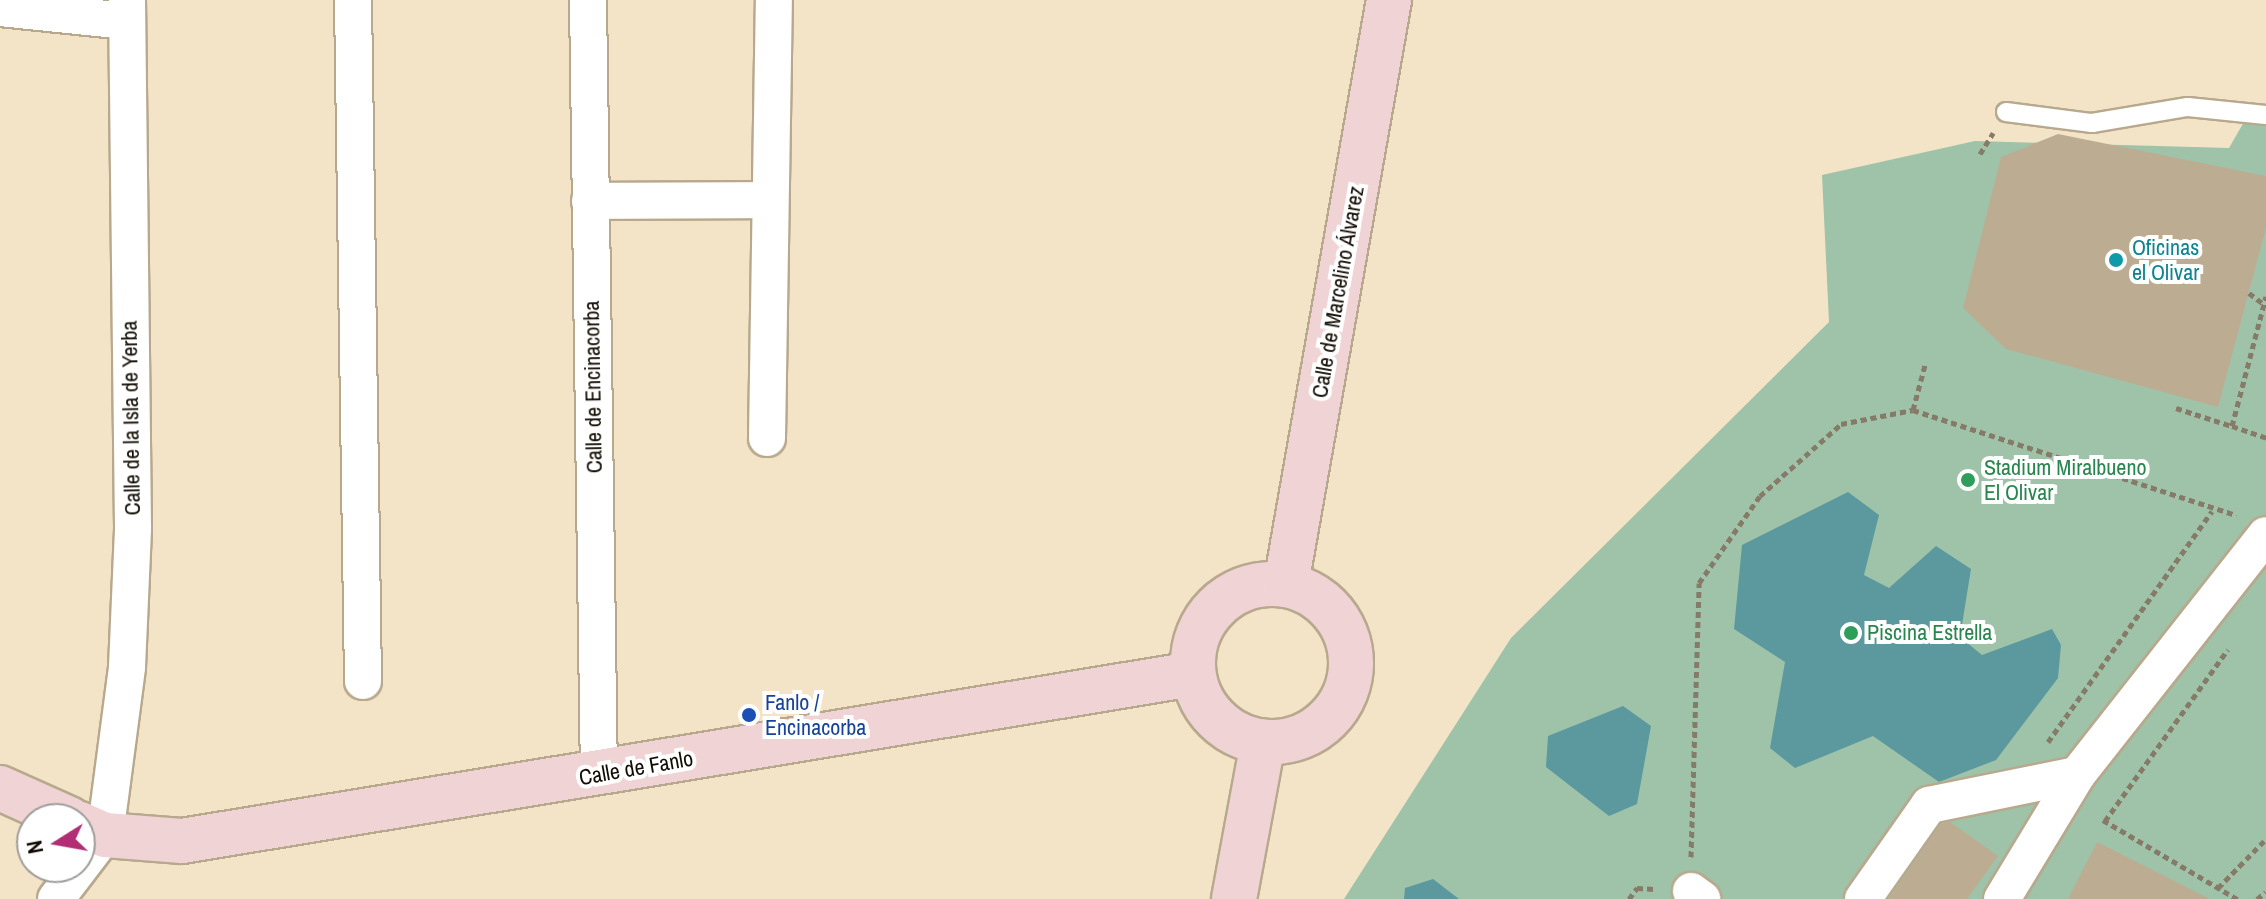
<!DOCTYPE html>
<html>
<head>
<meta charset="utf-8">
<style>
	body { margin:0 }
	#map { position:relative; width:2266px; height:899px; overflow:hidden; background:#f4e4c7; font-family:"Archivo Narrow",sans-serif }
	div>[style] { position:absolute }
	.green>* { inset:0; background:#9ec3a9 }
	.water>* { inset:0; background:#5c999e }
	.building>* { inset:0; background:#bcad92 }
	.path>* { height:5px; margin-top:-2.5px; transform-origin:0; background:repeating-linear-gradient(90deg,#867b68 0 6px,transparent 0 10px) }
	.roads { filter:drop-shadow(2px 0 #b8a98e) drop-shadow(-2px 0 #b8a98e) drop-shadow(0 2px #b8a98e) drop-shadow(0 -2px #b8a98e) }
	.lane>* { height:18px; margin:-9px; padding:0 9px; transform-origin:9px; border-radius:9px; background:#fff }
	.street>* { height:36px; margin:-18px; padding:0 18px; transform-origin:18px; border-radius:18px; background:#fff }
	.secondary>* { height:44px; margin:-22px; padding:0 22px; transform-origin:22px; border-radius:22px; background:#f0d4d5 }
	.secondary>.ring { margin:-22px; padding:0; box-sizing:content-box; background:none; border:44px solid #f0d4d5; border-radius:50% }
	.dots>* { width:22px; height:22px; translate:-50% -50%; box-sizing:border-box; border:4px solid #fff; border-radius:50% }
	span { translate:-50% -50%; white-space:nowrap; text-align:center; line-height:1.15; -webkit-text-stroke:8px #fff; paint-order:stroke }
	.culture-label { font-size:22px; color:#0d838f }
	.left { translate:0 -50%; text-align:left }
	.street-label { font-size:22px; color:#120d04 }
	.leisure-label { font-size:22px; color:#27864d }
	.transit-label { font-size:22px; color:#164399 }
	.north { position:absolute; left:16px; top:803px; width:80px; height:80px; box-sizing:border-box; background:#fff; border:2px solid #a09e9b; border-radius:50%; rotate:259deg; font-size:22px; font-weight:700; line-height:32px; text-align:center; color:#120d04 }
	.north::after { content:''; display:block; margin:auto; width:28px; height:36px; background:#b12d74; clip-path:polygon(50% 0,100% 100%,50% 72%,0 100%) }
</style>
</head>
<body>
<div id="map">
	<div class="green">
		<i style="clip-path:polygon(2252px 108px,2266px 110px,2266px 899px,1344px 899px,1511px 638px,1829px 322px,1822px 175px,1975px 141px,2229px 148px)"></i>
	</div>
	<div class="water">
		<i style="clip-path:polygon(1848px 492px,1879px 515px,1864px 575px,1889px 588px,1936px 546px,1971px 569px,1960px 637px,1982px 655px,2052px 629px,2061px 645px,2058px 678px,1996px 760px,1939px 782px,1873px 736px,1795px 768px,1770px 748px,1785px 662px,1734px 629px,1742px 545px)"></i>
		<i style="clip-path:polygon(1623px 706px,1651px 726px,1637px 804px,1609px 816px,1546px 767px,1548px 736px)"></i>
		<i style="clip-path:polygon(1433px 879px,1459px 899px,1404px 899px,1405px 888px)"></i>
	</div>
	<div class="building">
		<i style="clip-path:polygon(2058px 134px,2266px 176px,2266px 228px,2218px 407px,2006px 349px,1963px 308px,2001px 157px)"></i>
		<i style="clip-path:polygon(1950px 822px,1998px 856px,1967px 899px,1889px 899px,1941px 824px)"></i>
		<i style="clip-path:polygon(2097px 842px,2210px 899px,2068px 899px)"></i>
	</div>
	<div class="path">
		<i style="left:1980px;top:154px;width:25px;rotate:-58deg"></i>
		<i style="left:2249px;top:293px;width:20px;rotate:37deg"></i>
		<i style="left:2176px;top:408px;width:59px;rotate:17.8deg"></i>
		<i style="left:2232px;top:426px;width:134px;rotate:-75.3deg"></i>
		<i style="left:1913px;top:410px;width:47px;rotate:-75.1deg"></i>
		<i style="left:2232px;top:426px;width:36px;rotate:19deg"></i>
		<i style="left:2048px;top:742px;width:283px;rotate:-54.6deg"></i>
		<i style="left:2103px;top:820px;width:156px;rotate:30.5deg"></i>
		<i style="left:2105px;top:821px;width:211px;rotate:-54.4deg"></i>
		<i style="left:1691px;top:857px;width:274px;rotate:-88.3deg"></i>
		<i style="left:1699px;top:583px;width:106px;rotate:-55deg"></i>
		<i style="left:1760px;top:496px;width:108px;rotate:-41.6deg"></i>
		<i style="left:1841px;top:424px;width:73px;rotate:-11deg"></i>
		<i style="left:1913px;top:410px;width:340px;rotate:18deg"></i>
		<i style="left:2218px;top:888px;width:69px;rotate:-45.6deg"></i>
		<i style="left:1629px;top:899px;width:14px;rotate:-54deg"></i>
		<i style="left:1637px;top:888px;width:18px;rotate:3deg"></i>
		<i style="left:2257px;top:899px;width:11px;rotate:-38deg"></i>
	</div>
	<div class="roads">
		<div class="lane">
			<i style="left:2006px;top:112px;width:87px;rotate:7.3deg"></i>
			<i style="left:2092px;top:123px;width:97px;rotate:-9.5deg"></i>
			<i style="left:2188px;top:107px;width:78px;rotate:5.9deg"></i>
		</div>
		<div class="street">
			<i style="left:353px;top:0;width:681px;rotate:89.16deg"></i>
			<i style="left:588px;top:0;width:775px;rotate:89.19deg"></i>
			<i style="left:0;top:8px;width:127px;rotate:5.9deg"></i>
			<i style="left:590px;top:201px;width:180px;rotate:-0.3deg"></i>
			<i style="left:767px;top:438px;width:438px;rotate:-89.1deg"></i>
			<i style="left:1691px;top:891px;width:14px;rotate:36deg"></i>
			<i style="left:56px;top:899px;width:81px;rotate:-52.6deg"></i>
			<i style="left:105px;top:835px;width:169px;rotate:-82.5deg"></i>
			<i style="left:127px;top:667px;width:139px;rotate:-87.5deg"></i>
			<i style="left:133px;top:528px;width:528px;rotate:-90.65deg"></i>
			<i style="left:1863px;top:899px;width:115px;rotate:-54.9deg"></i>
			<i style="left:1929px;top:805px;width:151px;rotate:-11.5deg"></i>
			<i style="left:2002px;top:899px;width:145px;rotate:-58.8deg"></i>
			<i style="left:2077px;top:775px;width:305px;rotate:-51.8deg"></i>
		</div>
		<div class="secondary">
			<i class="ring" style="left:1193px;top:584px;width:114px;height:114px"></i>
			<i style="left:1286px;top:584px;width:593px;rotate:-80deg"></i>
			<i style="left:0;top:788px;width:76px;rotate:24.2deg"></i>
			<i style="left:80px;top:824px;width:27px;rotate:24deg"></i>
			<i style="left:105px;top:835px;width:77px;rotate:4.5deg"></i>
			<i style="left:182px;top:841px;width:1025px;rotate:-9.38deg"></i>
			<i style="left:1234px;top:899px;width:160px;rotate:-79.5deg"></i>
		</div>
	</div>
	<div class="dots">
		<i style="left:2116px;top:260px;background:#0f9aa8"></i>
		<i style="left:1968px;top:480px;background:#2e9e5b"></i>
		<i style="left:1851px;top:633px;background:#2e9e5b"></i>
		<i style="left:749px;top:715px;background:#1a4fb4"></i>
	</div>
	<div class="culture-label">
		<span class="left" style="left:2132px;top:260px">Oficinas<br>el Olivar</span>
	</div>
	<div class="street-label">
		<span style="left:1338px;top:292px;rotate:-80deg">Calle de Marcelino Álvarez</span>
		<span style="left:593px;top:387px;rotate:-91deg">Calle de Encinacorba</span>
		<span style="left:131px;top:418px;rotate:-91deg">Calle de la Isla de Yerba</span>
		<span style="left:636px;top:768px;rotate:-10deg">Calle de Fanlo</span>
	</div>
	<div class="leisure-label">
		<span class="left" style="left:1984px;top:480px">Stadium Miralbueno<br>El Olivar</span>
		<span class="left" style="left:1867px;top:633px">Piscina Estrella</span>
	</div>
	<div class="transit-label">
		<span class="left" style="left:765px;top:715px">Fanlo /<br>Encinacorba</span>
	</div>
	<div class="north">N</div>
</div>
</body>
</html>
